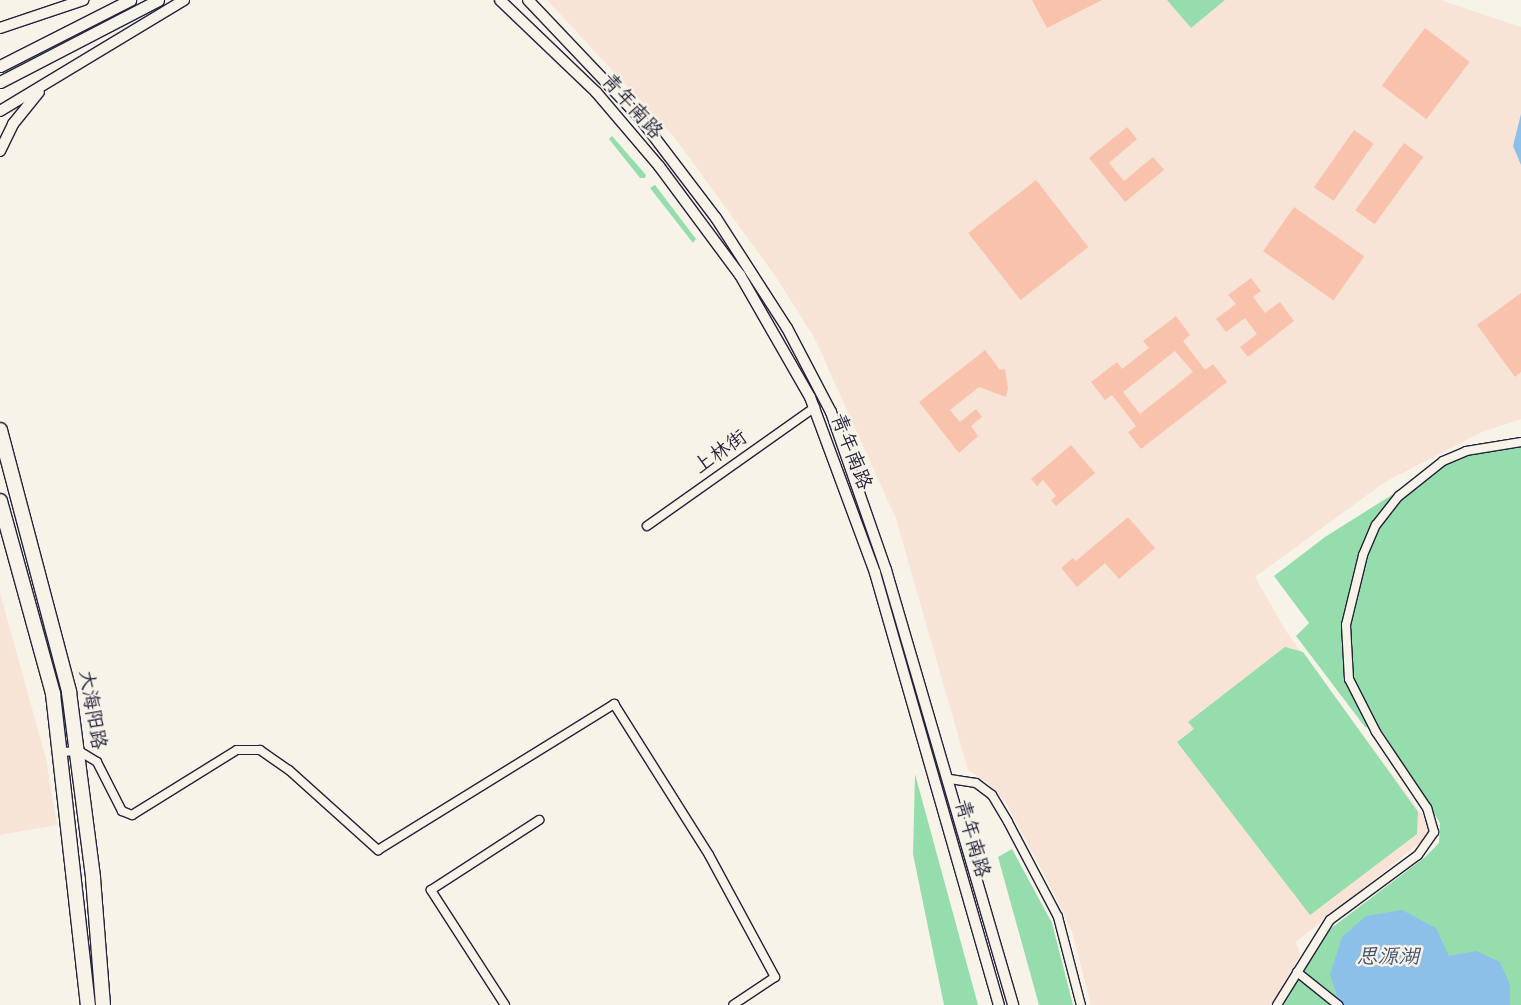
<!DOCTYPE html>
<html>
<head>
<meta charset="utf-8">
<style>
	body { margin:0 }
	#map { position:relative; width:1521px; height:1005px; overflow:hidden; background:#f7f3e8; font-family:"Indie Flower","LXGW WenKai TC",sans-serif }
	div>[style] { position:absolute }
	.built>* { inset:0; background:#f8e4d6 }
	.green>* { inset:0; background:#95ddac }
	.water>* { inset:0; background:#8dc0e9 }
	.building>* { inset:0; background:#f9c2ad; transform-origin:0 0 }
	.roads { filter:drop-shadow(1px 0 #22223b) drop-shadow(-1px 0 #22223b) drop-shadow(0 1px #22223b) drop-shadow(0 -1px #22223b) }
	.street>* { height:8px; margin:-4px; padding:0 4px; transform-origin:4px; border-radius:4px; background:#f7f3e8 }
	.secondary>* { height:10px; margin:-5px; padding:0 5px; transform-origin:5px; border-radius:5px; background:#f7f3e8 }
	.primary>* { height:11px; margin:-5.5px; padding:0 5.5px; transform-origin:5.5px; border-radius:5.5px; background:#f7f3e8 }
	.highway>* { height:14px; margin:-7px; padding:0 7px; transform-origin:7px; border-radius:7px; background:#f7f3e8 }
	span { translate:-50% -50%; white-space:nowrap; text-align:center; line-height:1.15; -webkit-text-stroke:5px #f7f3e8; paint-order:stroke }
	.street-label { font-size:20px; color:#22223b }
	.water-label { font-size:21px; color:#42516f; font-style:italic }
</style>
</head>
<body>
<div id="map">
	<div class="built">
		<i style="clip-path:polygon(547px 0,1441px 0,1521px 27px,1521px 419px,1482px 432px,1385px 482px,1255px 577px,1288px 634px,1429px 824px,1427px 837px,1296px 942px,1300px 955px,1272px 1005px,1091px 1005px,1072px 932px,1055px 895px,1006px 803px,988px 783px,968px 770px,896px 519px,815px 339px,776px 277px,675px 138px)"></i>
		<i style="clip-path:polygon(0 593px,46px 759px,57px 825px,0 835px)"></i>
	</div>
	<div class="green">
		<i style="clip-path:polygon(1167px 0,1225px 0,1191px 28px)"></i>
		<i style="clip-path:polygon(612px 136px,646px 175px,645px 178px,640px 178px,609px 139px)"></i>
		<i style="clip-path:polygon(655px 185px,696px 239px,693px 243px,650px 188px)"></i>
		<i style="clip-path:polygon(1521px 446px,1521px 1005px,1283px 1005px,1330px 929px,1424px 858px,1439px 843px,1440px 823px,1382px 731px,1365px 727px,1296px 636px,1309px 623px,1274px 576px,1325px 537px,1449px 459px)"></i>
		<i style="clip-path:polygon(1285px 647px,1303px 652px,1418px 812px,1417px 834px,1310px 915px,1177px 742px,1194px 729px,1188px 722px)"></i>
		<i style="clip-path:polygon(915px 774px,978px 1005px,944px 1005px,913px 854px)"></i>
		<i style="clip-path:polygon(1012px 849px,1052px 923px,1073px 1005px,1039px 1005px,998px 857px)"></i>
	</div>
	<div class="water">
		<i style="clip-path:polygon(1521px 114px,1521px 165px,1513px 146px)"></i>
		<i style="clip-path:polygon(1402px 910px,1436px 928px,1449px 956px,1476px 951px,1500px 962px,1510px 985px,1510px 1005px,1340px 1005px,1330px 975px,1342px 937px,1366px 916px)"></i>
	</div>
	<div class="building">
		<i style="clip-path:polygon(1032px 0,1102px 0,1047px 28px)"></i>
		<i style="left:1425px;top:28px;width:56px;height:72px;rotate:37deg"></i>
		<i style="clip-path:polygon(1127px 127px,1137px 139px,1109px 163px,1124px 181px,1153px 157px,1164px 170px,1125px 202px,1089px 158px)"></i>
		<i style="left:1354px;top:130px;width:24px;height:70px;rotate:35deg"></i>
		<i style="left:1404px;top:143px;width:24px;height:83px;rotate:36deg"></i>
		<i style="left:1036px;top:180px;width:85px;height:86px;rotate:52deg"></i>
		<i style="left:1294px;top:207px;width:86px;height:54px;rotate:35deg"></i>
		<i style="clip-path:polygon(1251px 278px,1261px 291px,1253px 297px,1265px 313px,1280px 302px,1294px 321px,1248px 357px,1240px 347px,1257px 334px,1245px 318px,1226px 332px,1216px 319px,1236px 304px,1228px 295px)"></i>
		<i style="clip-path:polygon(1521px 293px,1521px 372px,1515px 377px,1477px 325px)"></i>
		<i style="clip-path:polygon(evenodd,1176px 316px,1190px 335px,1183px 341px,1205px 370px,1213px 364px,1227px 382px,1141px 449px,1128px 432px,1136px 426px,1112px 395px,1105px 400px,1091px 382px,1117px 362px,1122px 369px,1149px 348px,1143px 341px,1176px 316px,1175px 351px,1193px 372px,1140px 414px,1123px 392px,1175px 351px)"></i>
		<i style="clip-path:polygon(985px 350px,1000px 370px,1005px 369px,1008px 388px,1006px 397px,979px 387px,950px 410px,960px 422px,976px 409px,982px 417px,971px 426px,978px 436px,959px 453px,919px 402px)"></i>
		<i style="clip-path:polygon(1071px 445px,1095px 473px,1056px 506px,1051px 500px,1056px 496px,1043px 480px,1037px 486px,1031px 479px)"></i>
		<i style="clip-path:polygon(1128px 517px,1155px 548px,1119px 579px,1105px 563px,1077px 587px,1061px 568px,1073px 558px,1076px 561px)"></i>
	</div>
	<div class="roads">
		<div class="street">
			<i style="left:647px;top:526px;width:206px;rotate:-35.3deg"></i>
			<i style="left:63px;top:752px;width:16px;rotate:-4deg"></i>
			<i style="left:79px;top:751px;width:21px;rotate:31deg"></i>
			<i style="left:97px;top:762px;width:55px;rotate:63deg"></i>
			<i style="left:122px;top:811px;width:11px;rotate:22deg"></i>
			<i style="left:132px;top:815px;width:123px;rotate:-31.8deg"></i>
			<i style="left:237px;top:750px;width:23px"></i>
			<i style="left:260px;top:750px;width:35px;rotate:35deg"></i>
			<i style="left:289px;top:770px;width:120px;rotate:42deg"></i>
			<i style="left:378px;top:850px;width:278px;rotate:-31.7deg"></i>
			<i style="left:614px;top:704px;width:178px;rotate:57.8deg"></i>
			<i style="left:709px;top:855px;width:139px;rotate:61.6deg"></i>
			<i style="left:775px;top:977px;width:50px;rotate:146.3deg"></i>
			<i style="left:950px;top:779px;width:26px;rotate:9deg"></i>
			<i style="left:976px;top:783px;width:20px;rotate:37deg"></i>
			<i style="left:992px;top:795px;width:31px;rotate:59deg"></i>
			<i style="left:1008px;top:822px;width:107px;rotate:62.2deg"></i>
			<i style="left:1058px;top:917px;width:91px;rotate:75.4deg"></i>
			<i style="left:1297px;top:972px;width:53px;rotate:38.8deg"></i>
			<i style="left:505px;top:1005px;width:137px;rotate:-122.8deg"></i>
			<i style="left:431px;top:890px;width:129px;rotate:-32.9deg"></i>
			<i style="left:1277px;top:1005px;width:100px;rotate:-58.1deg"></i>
			<i style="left:1330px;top:920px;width:109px;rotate:-36.5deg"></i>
			<i style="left:1418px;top:855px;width:28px;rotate:-55deg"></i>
			<i style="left:1434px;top:832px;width:25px;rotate:-106deg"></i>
			<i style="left:1427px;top:808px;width:92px;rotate:-123.9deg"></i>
			<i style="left:1376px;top:732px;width:59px;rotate:-117deg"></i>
			<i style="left:1349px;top:679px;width:54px;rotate:-93.2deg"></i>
			<i style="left:1346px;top:625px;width:72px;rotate:-76.3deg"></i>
			<i style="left:1363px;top:555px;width:33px;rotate:-67deg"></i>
			<i style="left:1376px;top:525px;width:37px;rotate:-52deg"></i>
			<i style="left:1399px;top:496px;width:56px;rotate:-38.5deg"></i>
			<i style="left:1443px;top:461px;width:25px;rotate:-23deg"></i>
			<i style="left:1466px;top:451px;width:56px;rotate:-9.3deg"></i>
		</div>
		<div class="secondary">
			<i style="left:500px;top:0;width:133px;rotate:43.8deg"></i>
			<i style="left:596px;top:92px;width:97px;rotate:49.6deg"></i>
			<i style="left:659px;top:166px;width:136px;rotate:53.4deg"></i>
			<i style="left:740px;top:275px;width:141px;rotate:60.2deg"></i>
			<i style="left:810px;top:397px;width:188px;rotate:69.7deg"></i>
			<i style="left:875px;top:573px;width:449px;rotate:74deg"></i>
			<i style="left:528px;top:0;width:161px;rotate:46.5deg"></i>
			<i style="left:639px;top:117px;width:127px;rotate:52.7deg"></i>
			<i style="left:716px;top:218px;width:131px;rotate:57.2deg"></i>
			<i style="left:787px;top:328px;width:95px;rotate:62.4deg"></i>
			<i style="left:831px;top:412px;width:167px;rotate:70.8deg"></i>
			<i style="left:886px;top:570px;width:453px;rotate:73.7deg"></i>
			<i style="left:0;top:28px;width:88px;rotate:-18.6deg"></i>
			<i style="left:0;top:111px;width:215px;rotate:-31.1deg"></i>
			<i style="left:0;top:151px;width:30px;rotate:-64deg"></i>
			<i style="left:13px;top:124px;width:41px;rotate:-50.9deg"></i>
		</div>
		<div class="primary">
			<i style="left:0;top:66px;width:146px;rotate:-26.9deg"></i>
			<i style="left:0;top:82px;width:178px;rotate:-27.4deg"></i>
		</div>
		<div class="highway">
			<i style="left:0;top:430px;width:271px;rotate:75.2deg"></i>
			<i style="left:69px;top:692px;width:188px;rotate:82.6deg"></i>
			<i style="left:93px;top:878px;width:127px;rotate:85.5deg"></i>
			<i style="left:0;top:501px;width:200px;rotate:74.6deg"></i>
			<i style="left:53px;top:694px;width:313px;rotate:83.6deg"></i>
		</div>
	</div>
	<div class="street-label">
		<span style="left:631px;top:107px;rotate:48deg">青年南路</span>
		<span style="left:850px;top:452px;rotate:69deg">青年南路</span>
		<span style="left:721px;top:453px;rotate:-35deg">上林街</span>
		<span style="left:91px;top:710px;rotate:80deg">大海阳路</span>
		<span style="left:971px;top:839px;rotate:74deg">青年南路</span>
	</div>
	<div class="water-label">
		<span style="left:1388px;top:958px">思源湖</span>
	</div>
</div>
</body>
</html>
